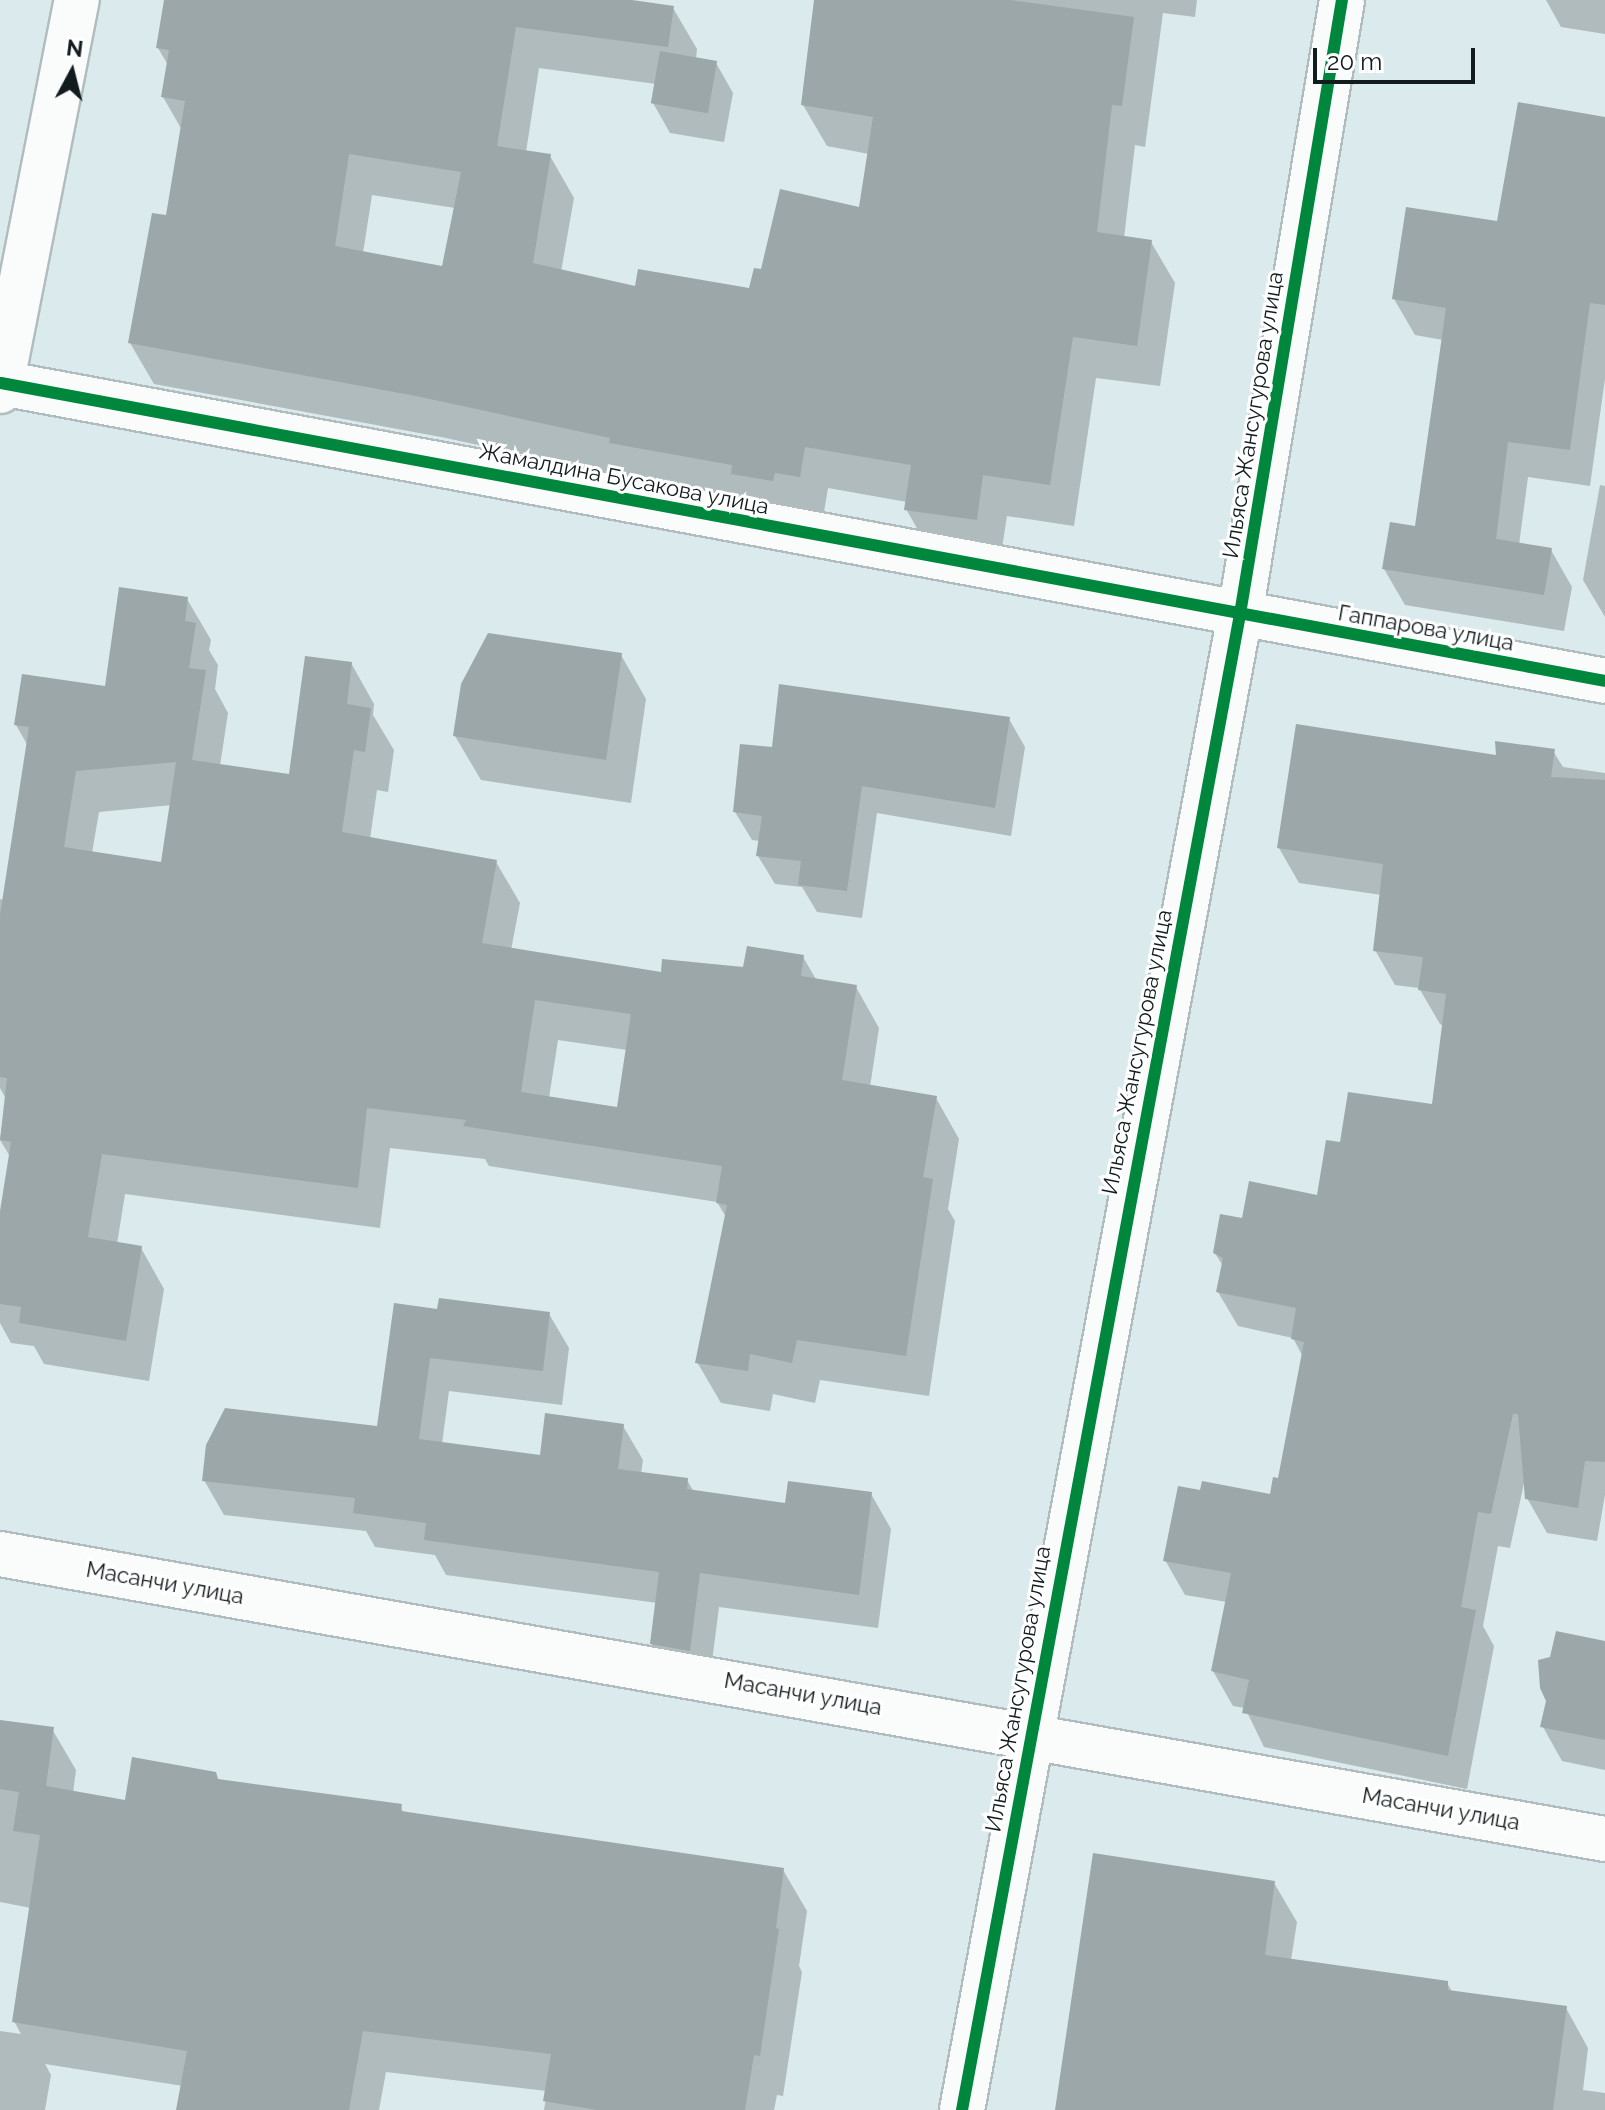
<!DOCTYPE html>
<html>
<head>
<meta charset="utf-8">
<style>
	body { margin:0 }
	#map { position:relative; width:1605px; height:2110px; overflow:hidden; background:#dbeaed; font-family:Raleway,sans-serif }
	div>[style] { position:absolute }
	.shadow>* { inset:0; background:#0003 }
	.building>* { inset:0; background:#9ba7a9; transform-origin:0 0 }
	.roads { filter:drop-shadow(2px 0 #b0bcbe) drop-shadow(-2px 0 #b0bcbe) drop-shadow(0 2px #b0bcbe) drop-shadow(0 -2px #b0bcbe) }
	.minor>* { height:44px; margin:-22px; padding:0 22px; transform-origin:22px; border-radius:22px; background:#fafcfc }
	.cycleway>* { height:12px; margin:-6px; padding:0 6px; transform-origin:6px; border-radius:6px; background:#00873e }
	span { translate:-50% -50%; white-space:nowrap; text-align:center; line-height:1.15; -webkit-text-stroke:6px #fff; paint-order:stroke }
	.street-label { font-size:22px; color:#121c1e }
	.north { position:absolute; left:32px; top:32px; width:80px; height:80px; -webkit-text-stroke:6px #fff; paint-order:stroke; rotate:7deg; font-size:22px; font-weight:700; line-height:32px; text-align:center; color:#121c1e }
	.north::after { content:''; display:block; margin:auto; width:28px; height:36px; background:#121c1e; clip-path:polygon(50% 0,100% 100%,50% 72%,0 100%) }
	.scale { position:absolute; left:1313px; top:48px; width:162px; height:36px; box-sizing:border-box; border:4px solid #121c1e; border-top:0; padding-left:10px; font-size:24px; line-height:28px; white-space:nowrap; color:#121c1e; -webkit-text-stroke:6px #fff; paint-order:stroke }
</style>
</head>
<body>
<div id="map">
	<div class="shadow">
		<i style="clip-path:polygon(evenodd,166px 0,617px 0,673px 8px,697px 49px,696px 59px,716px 63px,733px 93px,724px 142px,670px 133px,653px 103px,656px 84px,539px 68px,526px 152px,550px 156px,574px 198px,561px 272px,637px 288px,751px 290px,763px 272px,861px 210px,869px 154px,827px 146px,803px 105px,845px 0,1197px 0,1195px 17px,1163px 13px,1145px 147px,1135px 145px,1124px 238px,1151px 242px,1175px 283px,1160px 386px,1096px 378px,1074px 526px,1007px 516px,1000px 561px,930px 551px,906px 509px,907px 502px,828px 488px,823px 518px,441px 437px,154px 384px,130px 343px,168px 218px,182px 130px,163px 97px,168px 65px,158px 48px,166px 0,372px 195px,455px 208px,443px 268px,363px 253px,372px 195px)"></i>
		<i style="clip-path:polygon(1546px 0,1605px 0,1605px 34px,1561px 27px)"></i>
		<i style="clip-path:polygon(1605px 119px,1605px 379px,1590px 486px,1528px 477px,1519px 545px,1551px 550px,1572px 587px,1564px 631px,1405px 605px,1384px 569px,1417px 529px,1443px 340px,1415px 335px,1394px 299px,1499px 223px)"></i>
		<i style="clip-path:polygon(1600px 485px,1605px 486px,1605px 617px,1583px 580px)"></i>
		<i style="clip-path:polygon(evenodd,187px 599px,211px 640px,209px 650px,218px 665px,215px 689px,228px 713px,220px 766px,291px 776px,351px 663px,374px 704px,373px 715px,394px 750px,388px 792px,377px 790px,370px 839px,496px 862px,520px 903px,511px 950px,662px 974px,745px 970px,803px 957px,817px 981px,856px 987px,879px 1028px,870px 1087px,936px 1098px,959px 1139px,948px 1209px,955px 1221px,929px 1396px,820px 1380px,815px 1403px,773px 1394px,770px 1411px,721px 1403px,697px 1362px,726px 1217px,717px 1202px,489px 1166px,485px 1159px,390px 1148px,380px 1228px,125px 1194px,117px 1244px,141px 1248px,164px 1289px,149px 1381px,44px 1364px,34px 1346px,11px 1343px,0 1323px,0 1224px,11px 1158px,0 1140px,6px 1099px,0 1088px,0 899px,4px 900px,28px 746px,16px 725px,107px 688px,187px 599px,172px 805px,163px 864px,92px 853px,99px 812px,172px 805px,187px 599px,558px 1040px,627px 1050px,619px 1109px,549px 1098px,558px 1040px)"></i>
		<i style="clip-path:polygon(621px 655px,646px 699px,631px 803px,481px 780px,455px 736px)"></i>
		<i style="clip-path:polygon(1009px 719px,1025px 747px,1011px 836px,877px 813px,862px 918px,817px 912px,802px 887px,775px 884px,758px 856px,760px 841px,752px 840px,735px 812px,773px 750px)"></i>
		<i style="clip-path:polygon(1553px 751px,1563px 767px,1605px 773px,1605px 1110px,1440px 1024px,1419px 988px,1395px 985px,1375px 950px,1382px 895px,1299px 883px,1279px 848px,1498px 758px)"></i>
		<i style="clip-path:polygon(1605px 1146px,1605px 1495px,1597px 1541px,1547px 1533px,1527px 1498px,1524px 1483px,1510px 1548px,1498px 1546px,1483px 1626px,1494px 1646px,1467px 1789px,1264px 1747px,1245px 1708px,1233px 1706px,1213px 1671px,1227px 1602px,1185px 1595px,1165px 1560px,1271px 1496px,1279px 1481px,1303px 1357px,1293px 1338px,1238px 1326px,1218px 1292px,1223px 1266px,1215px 1253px,1244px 1221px,1319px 1197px)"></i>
		<i style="clip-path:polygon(439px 1311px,549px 1314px,569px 1348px,562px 1405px,449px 1391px,442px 1444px,542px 1457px,623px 1426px,643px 1460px,641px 1474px,687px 1480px,694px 1492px,786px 1505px,871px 1494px,891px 1529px,878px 1628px,719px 1607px,709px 1685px,672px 1678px,652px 1644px,658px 1603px,446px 1575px,435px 1555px,375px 1547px,366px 1531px,224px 1515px,204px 1480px,378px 1428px)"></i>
		<i style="clip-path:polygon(1605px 1643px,1605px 1770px,1562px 1761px,1543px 1727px)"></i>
		<i style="clip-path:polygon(0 1722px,52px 1729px,76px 1770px,73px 1793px,126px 1802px,215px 1774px,219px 1781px,400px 1806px,404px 1813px,783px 1870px,807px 1911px,799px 1966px,802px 1972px,783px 2096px,777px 2095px,774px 2110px,544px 2110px,547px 2091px,386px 2072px,379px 2110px,178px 2110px,183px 2086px,45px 2064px,51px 2075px,45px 2110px,0 2110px,0 2031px,21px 2034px,14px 2021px,31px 1908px,0 1902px)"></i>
		<i style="clip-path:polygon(1274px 1883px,1297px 1922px,1291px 1960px,1447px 1983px,1453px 1993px,1566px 2008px,1588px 2048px,1583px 2090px,1605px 2093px,1605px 2110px,1072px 2110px)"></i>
	</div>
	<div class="building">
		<i style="clip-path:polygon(evenodd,164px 0,632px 0,674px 6px,668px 47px,516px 27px,497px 146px,551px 154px,533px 263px,635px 286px,638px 269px,749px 288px,754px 268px,761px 269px,780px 189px,859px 207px,873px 117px,801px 105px,814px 0,1011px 0,1134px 17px,1122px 106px,1112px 105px,1097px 232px,1152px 240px,1137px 346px,1073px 337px,1050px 485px,983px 475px,977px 520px,904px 510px,911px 465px,805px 447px,800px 477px,775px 473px,773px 481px,731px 474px,732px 465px,609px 443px,610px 438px,416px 396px,128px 343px,152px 213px,166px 215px,185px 101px,161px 97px,169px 50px,156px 48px,164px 0,349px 154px,461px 172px,442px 266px,335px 246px,349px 154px)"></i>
		<i style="left:660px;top:51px;width:58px;height:53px;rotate:10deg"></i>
		<i style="clip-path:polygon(1518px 102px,1605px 117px,1605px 305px,1590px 303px,1570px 450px,1508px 442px,1496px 539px,1552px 548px,1544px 595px,1382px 569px,1390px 522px,1415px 526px,1446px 308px,1392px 299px,1406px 207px,1497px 221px)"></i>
		<i style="clip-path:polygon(evenodd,119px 587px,188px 597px,185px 621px,196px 623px,189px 668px,206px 670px,192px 760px,289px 774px,305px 656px,352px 662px,347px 704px,371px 708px,365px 752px,354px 750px,342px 832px,497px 860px,482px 943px,661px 972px,662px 959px,743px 967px,747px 946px,804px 955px,801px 976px,857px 985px,842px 1080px,937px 1096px,923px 1177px,933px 1179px,906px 1356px,797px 1340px,792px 1363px,750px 1354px,748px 1371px,695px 1363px,727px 1205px,716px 1203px,722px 1166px,463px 1126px,466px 1120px,367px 1108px,358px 1188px,102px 1154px,88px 1237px,142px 1246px,126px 1341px,19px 1323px,21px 1307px,0 1304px,0 1211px,11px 1142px,0 1140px,7px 1078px,0 1077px,0 915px,29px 727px,14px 725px,22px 674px,105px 686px,119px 587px,176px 762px,161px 862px,64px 847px,76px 771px,176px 762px,119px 587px,535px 1000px,631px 1014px,617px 1107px,521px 1092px,535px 1000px)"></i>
		<i style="clip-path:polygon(488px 633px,622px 653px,606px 760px,453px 736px,461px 684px)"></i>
		<i style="clip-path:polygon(779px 684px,1010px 717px,995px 808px,862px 786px,847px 891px,798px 885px,801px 861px,756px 856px,762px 816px,733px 812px,740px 744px,772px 747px)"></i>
		<i style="clip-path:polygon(1296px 724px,1496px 755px,1495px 741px,1555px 749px,1551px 777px,1605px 780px,1605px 1462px,1585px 1461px,1578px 1508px,1525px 1499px,1518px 1414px,1513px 1414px,1491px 1514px,1478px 1512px,1461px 1607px,1476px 1610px,1448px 1756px,1242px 1713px,1249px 1680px,1211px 1671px,1231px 1573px,1163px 1561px,1178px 1486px,1200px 1490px,1202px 1481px,1270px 1494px,1273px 1477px,1278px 1478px,1304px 1342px,1291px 1339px,1296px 1308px,1216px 1292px,1223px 1258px,1213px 1253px,1220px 1214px,1242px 1218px,1249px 1181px,1317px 1195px,1326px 1140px,1340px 1142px,1348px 1092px,1432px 1104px,1446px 994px,1418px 990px,1423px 957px,1373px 951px,1383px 864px,1277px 848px)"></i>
		<i style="clip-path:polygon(439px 1298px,550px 1312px,543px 1371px,430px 1358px,419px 1439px,540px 1455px,545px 1413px,624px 1424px,618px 1469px,688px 1478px,687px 1489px,785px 1503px,788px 1481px,872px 1492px,859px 1595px,700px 1573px,690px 1651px,650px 1644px,659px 1572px,424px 1540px,426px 1523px,353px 1513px,355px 1498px,202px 1481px,206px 1445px,225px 1408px,377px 1426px,394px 1303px,437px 1309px)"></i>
		<i style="clip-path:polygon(1556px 1631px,1605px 1641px,1605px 1740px,1540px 1727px,1546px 1701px,1540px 1688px,1538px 1660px,1550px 1657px)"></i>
		<i style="clip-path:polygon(0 1720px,54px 1727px,46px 1786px,125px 1800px,132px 1757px,216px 1772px,218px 1779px,402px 1804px,401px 1811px,784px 1868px,776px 1928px,779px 1929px,760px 2056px,754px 2055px,745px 2110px,597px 2110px,543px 2101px,551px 2054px,363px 2031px,349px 2110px,176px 2110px,187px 2051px,12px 2022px,40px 1835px,13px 1831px,19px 1792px,0 1789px)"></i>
		<i style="clip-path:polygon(1093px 1853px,1275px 1881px,1265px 1955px,1448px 1981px,1448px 1990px,1567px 2006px,1553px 2110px,1055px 2110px)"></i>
	</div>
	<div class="roads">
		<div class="minor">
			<i style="left:1px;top:383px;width:1631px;rotate:10.52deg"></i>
			<i style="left:0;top:391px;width:399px;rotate:-78.9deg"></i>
			<i style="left:0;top:1554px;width:1630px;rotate:10.07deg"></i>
			<i style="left:962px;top:2110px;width:1522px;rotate:-79.47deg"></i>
			<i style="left:1240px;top:614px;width:622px;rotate:-80.57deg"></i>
		</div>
	</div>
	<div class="cycleway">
		<i style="left:1px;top:383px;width:1631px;rotate:10.52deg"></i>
		<i style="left:962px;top:2110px;width:1522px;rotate:-79.47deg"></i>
		<i style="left:1240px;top:614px;width:622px;rotate:-80.57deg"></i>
	</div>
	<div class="street-label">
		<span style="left:1253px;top:415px;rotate:-81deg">Ильяса Жансугурова улица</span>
		<span style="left:624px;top:479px;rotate:11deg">Жамалдина Бусакова улица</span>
		<span style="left:1426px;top:628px;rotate:10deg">Гаппарова улица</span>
		<span style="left:1137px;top:1052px;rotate:-79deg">Ильяса Жансугурова улица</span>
		<span style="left:165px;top:1583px;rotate:10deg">Масанчи улица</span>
		<span style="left:1018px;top:1689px;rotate:-80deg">Ильяса Жансугурова улица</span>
		<span style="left:803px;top:1694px;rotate:10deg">Масанчи улица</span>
		<span style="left:1441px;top:1809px;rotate:10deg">Масанчи улица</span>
	</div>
	<div class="north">N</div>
	<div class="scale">20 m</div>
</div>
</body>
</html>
